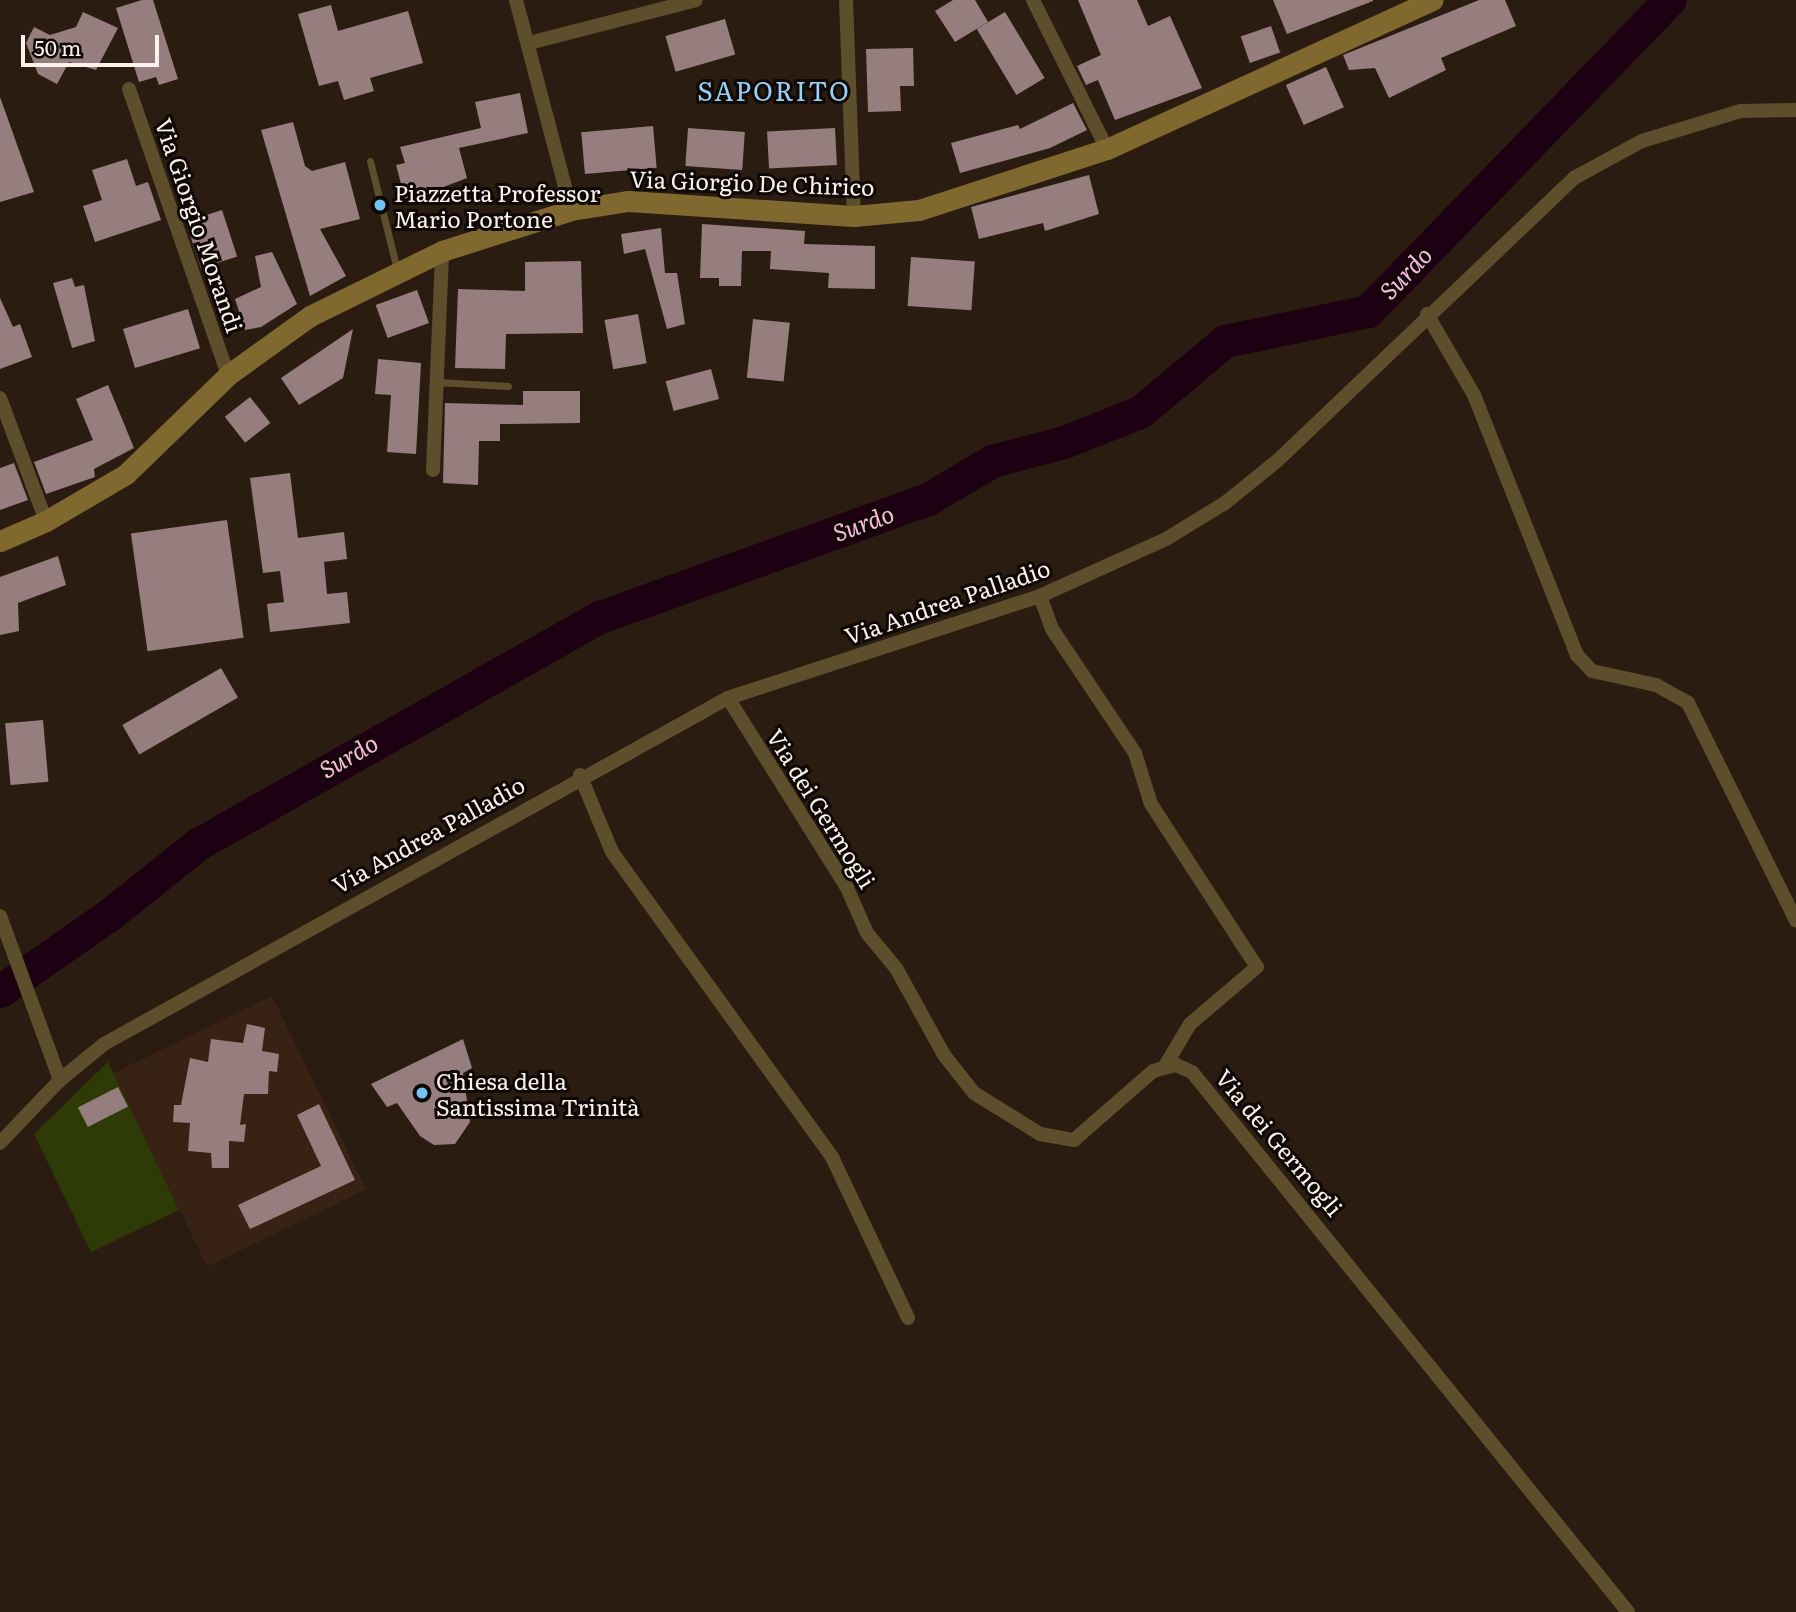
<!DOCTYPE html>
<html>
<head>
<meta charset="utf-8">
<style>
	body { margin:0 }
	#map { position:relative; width:1796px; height:1612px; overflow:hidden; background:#2b1c12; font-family:Literata,serif }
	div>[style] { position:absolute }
	.built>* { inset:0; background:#372214; transform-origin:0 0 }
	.green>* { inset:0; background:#2e3b07 }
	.river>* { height:33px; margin:-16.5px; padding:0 16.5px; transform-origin:16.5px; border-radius:16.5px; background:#1d0012 }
	.building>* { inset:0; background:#967e7e; transform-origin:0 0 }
	.lane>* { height:7px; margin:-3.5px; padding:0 3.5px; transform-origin:3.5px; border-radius:3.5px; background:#5d4f2c }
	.street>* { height:14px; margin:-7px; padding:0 7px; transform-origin:7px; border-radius:7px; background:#5d4f2c }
	.secondary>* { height:21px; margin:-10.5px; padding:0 10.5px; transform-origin:10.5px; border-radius:10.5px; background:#80692e }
	.dots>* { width:19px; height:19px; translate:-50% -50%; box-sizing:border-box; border:4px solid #0f0805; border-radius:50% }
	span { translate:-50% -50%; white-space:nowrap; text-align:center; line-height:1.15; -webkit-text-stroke:6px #0f0805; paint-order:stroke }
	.street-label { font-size:23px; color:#fdf2eb }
	.poi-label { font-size:23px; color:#fdf2eb }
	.left { translate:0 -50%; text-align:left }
	.water-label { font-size:24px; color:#fbb8de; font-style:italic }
	.quarter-label { font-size:26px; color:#99d0f8; letter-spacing:2px }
	.scale { position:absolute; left:21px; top:35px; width:138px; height:32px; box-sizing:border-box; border:4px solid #fdf2eb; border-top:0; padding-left:9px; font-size:21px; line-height:24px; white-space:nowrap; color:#fdf2eb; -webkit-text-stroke:5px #0f0805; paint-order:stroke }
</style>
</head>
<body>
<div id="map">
	<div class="built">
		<i style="left:272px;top:996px;width:215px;height:177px;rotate:64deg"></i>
	</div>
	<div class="green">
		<i style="clip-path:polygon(108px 1062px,179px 1210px,91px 1252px,34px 1134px)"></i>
	</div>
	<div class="river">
		<i style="left:0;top:991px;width:133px;rotate:-34.9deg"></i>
		<i style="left:109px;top:915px;width:114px;rotate:-38.6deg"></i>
		<i style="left:198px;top:844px;width:462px;rotate:-29.5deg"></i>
		<i style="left:600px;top:617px;width:349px;rotate:-19.8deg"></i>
		<i style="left:928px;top:499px;width:74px;rotate:-30.7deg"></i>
		<i style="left:992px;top:461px;width:74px;rotate:-14.8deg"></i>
		<i style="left:1064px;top:442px;width:82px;rotate:-21.5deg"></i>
		<i style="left:1140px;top:412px;width:111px;rotate:-39.9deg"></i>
		<i style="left:1225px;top:341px;width:146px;rotate:-11.8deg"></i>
		<i style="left:1368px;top:311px;width:433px;rotate:-45.9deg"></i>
	</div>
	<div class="building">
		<i style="clip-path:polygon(142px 0,153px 0,178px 79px,159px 85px,156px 77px,139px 82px,116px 8px)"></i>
		<i style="clip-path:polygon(953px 0,975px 0,988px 22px,955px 42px,935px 11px)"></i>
		<i style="clip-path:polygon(1078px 0,1137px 0,1148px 26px,1170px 16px,1202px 88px,1115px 120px,1098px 80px,1086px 85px,1077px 66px,1101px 55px)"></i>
		<i style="clip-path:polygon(1273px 0,1373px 0,1373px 1px,1287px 34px)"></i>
		<i style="clip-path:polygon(1479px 0,1505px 0,1516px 26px,1441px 58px,1446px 70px,1389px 98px,1375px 68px,1349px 70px,1343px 55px)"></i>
		<i style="clip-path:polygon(331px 5px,338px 31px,408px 11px,423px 63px,370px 78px,374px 91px,344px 100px,338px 81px,319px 86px,298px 14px)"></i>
		<i style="clip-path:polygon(83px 12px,118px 28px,96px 70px,69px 62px,57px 84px,38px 74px,26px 43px,34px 27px,50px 35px,76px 27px)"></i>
		<i style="left:1005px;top:12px;width:77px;height:33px;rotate:59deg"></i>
		<i style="left:725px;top:19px;width:37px;height:62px;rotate:74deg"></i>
		<i style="left:1271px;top:26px;width:28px;height:32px;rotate:71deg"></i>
		<i style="clip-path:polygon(913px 48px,914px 86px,900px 86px,901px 111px,868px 112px,866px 49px)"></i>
		<i style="left:1326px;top:67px;width:44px;height:44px;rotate:66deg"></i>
		<i style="clip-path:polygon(520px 93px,528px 133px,459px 148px,467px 178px,441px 188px,442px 193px,405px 199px,396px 165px,405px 163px,400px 147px,481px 128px,475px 102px)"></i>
		<i style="clip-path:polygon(0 97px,34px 192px,0 202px)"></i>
		<i style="clip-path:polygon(1073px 103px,1087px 130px,1050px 148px,960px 173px,951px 143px,1018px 125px,1020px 129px)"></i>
		<i style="clip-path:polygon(293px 122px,305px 166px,312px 171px,345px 162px,360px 219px,320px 229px,346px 276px,310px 296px,261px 130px)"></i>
		<i style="left:653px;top:126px;width:42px;height:72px;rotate:85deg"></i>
		<i style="left:688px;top:128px;width:57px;height:38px;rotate:4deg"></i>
		<i style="left:835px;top:128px;width:37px;height:68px;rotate:87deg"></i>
		<i style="clip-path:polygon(127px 159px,136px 186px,148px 182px,161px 220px,95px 242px,83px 206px,102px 200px,92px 170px)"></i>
		<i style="clip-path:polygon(1089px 175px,1099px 214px,1045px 231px,1043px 223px,979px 239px,971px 207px)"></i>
		<i style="left:222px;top:210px;width:49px;height:38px;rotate:72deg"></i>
		<i style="clip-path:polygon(702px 224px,805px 231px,804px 244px,875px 246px,875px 289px,828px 288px,829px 273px,770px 269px,771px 251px,742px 251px,741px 286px,719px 286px,719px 278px,700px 278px)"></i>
		<i style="clip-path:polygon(661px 228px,665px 273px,677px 273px,685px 324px,667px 329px,645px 249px,624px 254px,621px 234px)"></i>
		<i style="clip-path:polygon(272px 252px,297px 304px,261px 327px,245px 330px,235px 299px,261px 287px,255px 256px)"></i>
		<i style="left:911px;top:257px;width:64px;height:49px;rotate:4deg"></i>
		<i style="clip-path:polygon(581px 261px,583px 333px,506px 334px,505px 369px,455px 368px,458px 289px,525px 291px,525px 262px)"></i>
		<i style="clip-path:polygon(72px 278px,75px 287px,84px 285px,95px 341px,72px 348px,53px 283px)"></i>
		<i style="left:417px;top:290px;width:35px;height:44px;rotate:70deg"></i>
		<i style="clip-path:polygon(0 298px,13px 327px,20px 324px,32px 357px,0 369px)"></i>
		<i style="left:188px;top:309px;width:41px;height:68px;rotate:73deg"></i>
		<i style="left:638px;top:314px;width:50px;height:34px;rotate:80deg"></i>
		<i style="left:753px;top:319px;width:37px;height:59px;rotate:6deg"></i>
		<i style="clip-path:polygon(353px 329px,343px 378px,299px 405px,281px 378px)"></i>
		<i style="clip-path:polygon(378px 359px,421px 363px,416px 454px,387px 452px,391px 395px,375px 394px)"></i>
		<i style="left:711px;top:369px;width:31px;height:47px;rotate:75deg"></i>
		<i style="clip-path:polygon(108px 385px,134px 448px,94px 469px,95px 477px,46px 494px,34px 462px,93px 440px,76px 399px)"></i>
		<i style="clip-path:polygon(523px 391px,580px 391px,580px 423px,500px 424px,500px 441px,479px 441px,478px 485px,443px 483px,445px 403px,523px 405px)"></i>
		<i style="left:250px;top:397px;width:33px;height:32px;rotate:52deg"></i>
		<i style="clip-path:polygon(14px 463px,28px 500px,0 510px,0 468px)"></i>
		<i style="clip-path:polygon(290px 473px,298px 538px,344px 532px,347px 559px,324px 562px,327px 594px,347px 592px,350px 623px,270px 632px,267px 604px,284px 602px,280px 571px,263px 573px,250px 478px)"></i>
		<i style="left:227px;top:520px;width:119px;height:97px;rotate:82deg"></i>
		<i style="clip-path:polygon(58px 556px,66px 585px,18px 603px,19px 631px,0 635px,0 577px)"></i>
		<i style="left:221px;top:668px;width:34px;height:114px;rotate:60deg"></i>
		<i style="left:43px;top:720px;width:62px;height:38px;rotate:85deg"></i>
		<i style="clip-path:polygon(247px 1024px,265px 1028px,262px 1051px,279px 1054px,277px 1072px,269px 1071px,268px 1094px,244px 1094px,240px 1125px,246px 1124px,244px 1142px,229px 1141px,229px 1168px,212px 1168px,211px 1153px,188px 1151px,190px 1123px,173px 1122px,174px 1105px,181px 1105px,190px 1058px,208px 1062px,211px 1039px,243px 1043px)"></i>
		<i style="clip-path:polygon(463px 1039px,472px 1068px,463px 1073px,470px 1122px,455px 1144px,434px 1145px,420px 1136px,397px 1103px,387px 1107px,371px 1084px)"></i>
		<i style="left:118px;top:1087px;width:22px;height:45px;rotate:63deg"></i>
		<i style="clip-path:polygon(319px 1104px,355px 1180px,250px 1229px,238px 1205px,321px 1166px,297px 1115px)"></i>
	</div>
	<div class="lane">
		<i style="left:370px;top:161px;width:111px;rotate:76deg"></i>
		<i style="left:437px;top:382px;width:71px;rotate:3.2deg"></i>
	</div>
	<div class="street">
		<i style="left:516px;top:0;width:217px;rotate:75.3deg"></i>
		<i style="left:846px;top:0;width:216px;rotate:87.9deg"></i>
		<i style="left:1033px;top:0;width:166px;rotate:63.6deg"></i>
		<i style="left:529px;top:43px;width:172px;rotate:-14.4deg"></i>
		<i style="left:129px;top:89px;width:303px;rotate:70.9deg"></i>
		<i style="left:1427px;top:314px;width:94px;rotate:59.9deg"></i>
		<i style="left:1474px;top:395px;width:280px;rotate:68.4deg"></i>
		<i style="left:1577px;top:655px;width:22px;rotate:47deg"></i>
		<i style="left:1592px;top:671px;width:66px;rotate:12.3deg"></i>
		<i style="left:1656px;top:685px;width:37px;rotate:29deg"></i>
		<i style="left:1688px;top:703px;width:243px;rotate:63.6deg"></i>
		<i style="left:0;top:398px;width:131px;rotate:69.5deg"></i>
		<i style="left:433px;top:470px;width:219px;rotate:-87.6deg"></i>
		<i style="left:1040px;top:596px;width:35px;rotate:70deg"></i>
		<i style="left:1052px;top:629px;width:149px;rotate:56.2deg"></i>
		<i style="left:1135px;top:753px;width:53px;rotate:72.6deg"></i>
		<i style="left:1151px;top:804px;width:194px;rotate:57deg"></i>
		<i style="left:1257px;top:967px;width:88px;rotate:139.6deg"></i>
		<i style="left:1190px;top:1024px;width:49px;rotate:120.8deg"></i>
		<i style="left:728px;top:698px;width:224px;rotate:57.9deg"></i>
		<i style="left:847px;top:888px;width:49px;rotate:66deg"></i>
		<i style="left:867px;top:933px;width:45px;rotate:50.4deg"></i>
		<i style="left:896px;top:968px;width:99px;rotate:61.1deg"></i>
		<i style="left:944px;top:1055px;width:48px;rotate:51.7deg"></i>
		<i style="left:974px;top:1093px;width:78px;rotate:31.8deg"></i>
		<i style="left:1040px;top:1134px;width:35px;rotate:10deg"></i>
		<i style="left:1074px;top:1140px;width:105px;rotate:-41.1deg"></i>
		<i style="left:1153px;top:1071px;width:24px;rotate:-15deg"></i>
		<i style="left:1176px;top:1065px;width:17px;rotate:24deg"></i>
		<i style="left:1192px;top:1072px;width:694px;rotate:51.08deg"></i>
		<i style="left:580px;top:775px;width:83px;rotate:67.4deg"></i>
		<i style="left:612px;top:852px;width:376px;rotate:54.2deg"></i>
		<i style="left:832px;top:1157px;width:178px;rotate:64.7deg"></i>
		<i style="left:0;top:916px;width:175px;rotate:69.9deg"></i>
		<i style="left:0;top:1143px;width:87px;rotate:-46.4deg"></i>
		<i style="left:60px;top:1080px;width:57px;rotate:-39.3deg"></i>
		<i style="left:104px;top:1044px;width:714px;rotate:-29.01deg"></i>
		<i style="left:728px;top:698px;width:328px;rotate:-18.1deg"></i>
		<i style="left:1040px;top:596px;width:138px;rotate:-24.3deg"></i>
		<i style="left:1166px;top:539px;width:69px;rotate:-31.4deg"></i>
		<i style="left:1225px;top:503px;width:67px;rotate:-38.9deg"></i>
		<i style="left:1277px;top:461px;width:410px;rotate:-43.6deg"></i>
		<i style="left:1574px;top:178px;width:77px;rotate:-28.6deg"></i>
		<i style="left:1642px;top:141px;width:103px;rotate:-16.9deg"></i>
		<i style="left:1741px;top:111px;width:55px;rotate:-1deg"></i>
	</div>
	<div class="secondary">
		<i style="left:0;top:541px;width:50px;rotate:-23.5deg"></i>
		<i style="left:46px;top:521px;width:93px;rotate:-30.4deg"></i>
		<i style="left:126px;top:474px;width:142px;rotate:-44.1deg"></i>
		<i style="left:228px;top:375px;width:101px;rotate:-35.7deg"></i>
		<i style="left:310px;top:316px;width:147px;rotate:-26.2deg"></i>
		<i style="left:442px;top:251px;width:135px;rotate:-17.6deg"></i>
		<i style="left:571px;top:210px;width:58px;rotate:-9deg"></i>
		<i style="left:628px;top:201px;width:226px;rotate:3.8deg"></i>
		<i style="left:854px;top:216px;width:65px;rotate:-5.3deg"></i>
		<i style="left:919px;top:210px;width:198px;rotate:-18deg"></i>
		<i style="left:1107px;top:149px;width:358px;rotate:-24.6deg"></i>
	</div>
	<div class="dots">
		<i style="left:380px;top:205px;background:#73c1f5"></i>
		<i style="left:422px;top:1093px;background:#73c1f5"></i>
	</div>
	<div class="street-label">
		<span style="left:752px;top:182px;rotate:2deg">Via Giorgio De Chirico</span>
		<span style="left:200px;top:225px;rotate:71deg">Via Giorgio Morandi</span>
		<span style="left:947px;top:601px;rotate:-19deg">Via Andrea Palladio</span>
		<span style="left:822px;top:808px;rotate:58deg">Via dei Germogli</span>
		<span style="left:428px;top:834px;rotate:-29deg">Via Andrea Palladio</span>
		<span style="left:1280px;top:1142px;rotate:50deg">Via dei Germogli</span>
	</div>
	<div class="poi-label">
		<span class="left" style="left:394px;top:205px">Piazzetta Professor<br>Mario Portone</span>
		<span class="left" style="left:436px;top:1093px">Chiesa della<br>Santissima Trinità</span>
	</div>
	<div class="water-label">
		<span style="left:1405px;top:272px;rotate:-46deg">Surdo</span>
		<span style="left:863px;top:522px;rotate:-20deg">Surdo</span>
		<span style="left:348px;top:755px;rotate:-30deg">Surdo</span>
	</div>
	<div class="quarter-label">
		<span style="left:774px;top:90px">SAPORITO</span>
	</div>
	<div class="scale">50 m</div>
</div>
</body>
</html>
